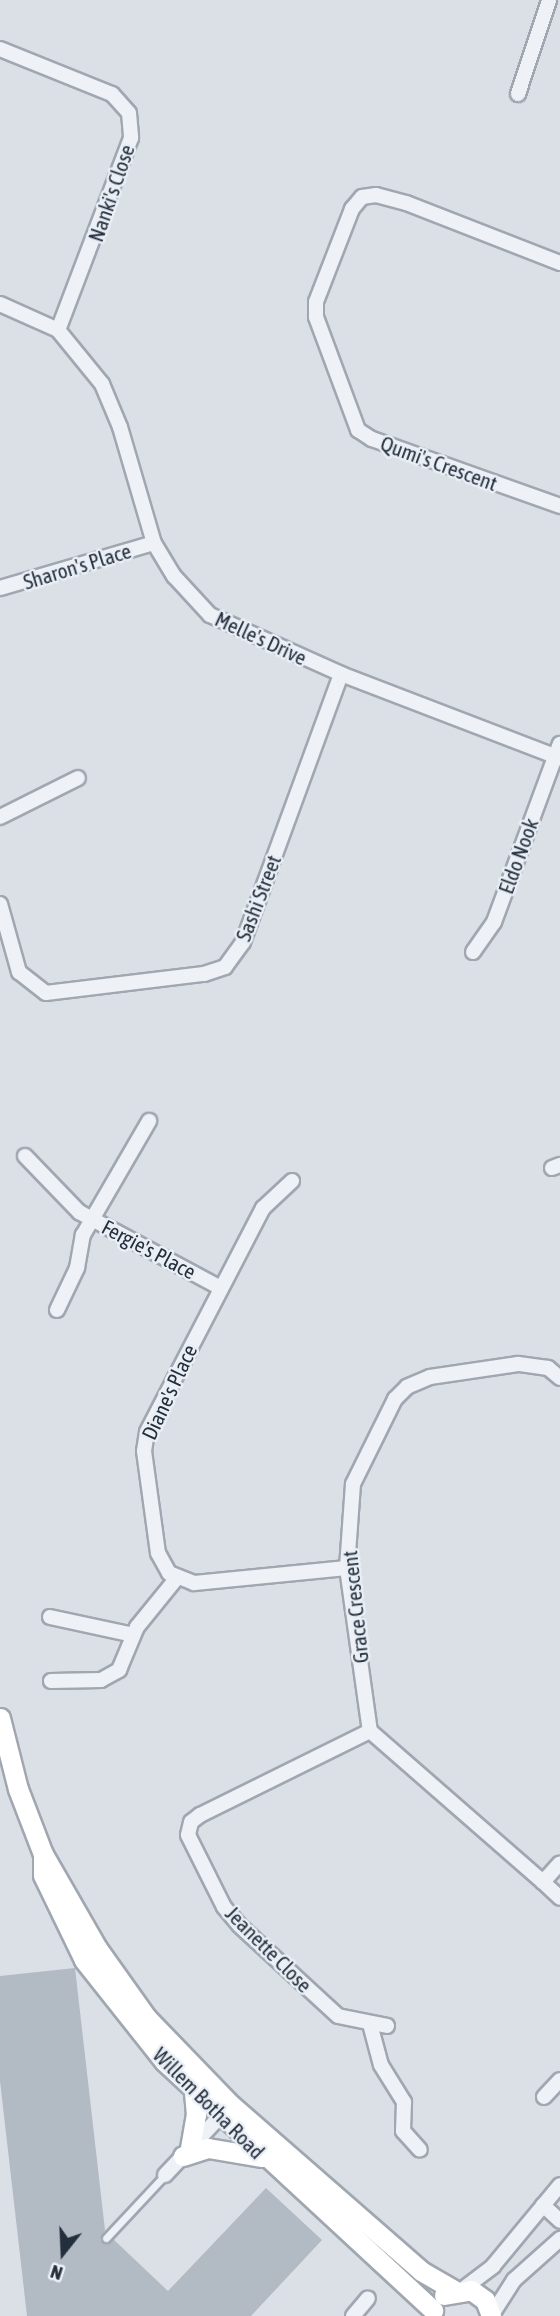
<!DOCTYPE html>
<html>
<head>
<meta charset="utf-8">
<style>
	body { margin:0 }
	#map { position:relative; width:560px; height:2316px; overflow:hidden; background:#dbe0e7; font-family:"Asap Condensed",sans-serif }
	div>[style] { position:absolute }
	.building>* { inset:0; background:#b2bac4 }
	.roads { filter:drop-shadow(2px 0 #a0a7b1) drop-shadow(-2px 0 #a0a7b1) drop-shadow(0 2px #a0a7b1) drop-shadow(0 -2px #a0a7b1) }
	.lane>* { height:7px; margin:-3.5px; padding:0 3.5px; transform-origin:3.5px; border-radius:3.5px; background:#eef1f5 }
	.street>* { height:14px; margin:-7px; padding:0 7px; transform-origin:7px; border-radius:7px; background:#eef1f5 }
	.secondary>* { height:19px; margin:-9.5px; padding:0 9.5px; transform-origin:9.5px; border-radius:9.5px; background:#fff }
	span { translate:-50% -50%; white-space:nowrap; text-align:center; line-height:1.15; -webkit-text-stroke:5px #eaeff5; paint-order:stroke }
	.street-label { font-size:21px; color:#242f3e }
	.north { position:absolute; left:28px; top:2218px; width:70px; height:70px; -webkit-text-stroke:5px #eaeff5; paint-order:stroke; rotate:198deg; font-size:19px; font-weight:700; line-height:28px; text-align:center; color:#242f3e }
	.north::after { content:''; display:block; margin:auto; width:24px; height:32px; background:#242f3e; clip-path:polygon(50% 0,100% 100%,50% 72%,0 100%) }
</style>
</head>
<body>
<div id="map">
	<div class="building">
		<i style="clip-path:polygon(75px 1968px,105px 2230px,100px 2240px,107px 2244px,113px 2239px,168px 2291px,266px 2188px,322px 2240px,251px 2316px,27px 2316px,0 2081px,0 1976px)"></i>
	</div>
	<div class="roads">
		<div class="lane">
			<i style="left:106px;top:2238px;width:86px;rotate:-46.9deg"></i>
		</div>
		<div class="street">
			<i style="left:0;top:49px;width:121px;rotate:21.9deg"></i>
			<i style="left:112px;top:94px;width:25px;rotate:48deg"></i>
			<i style="left:129px;top:113px;width:25px;rotate:85deg"></i>
			<i style="left:131px;top:138px;width:205px;rotate:110.8deg"></i>
			<i style="left:518px;top:94px;width:99px;rotate:-71.7deg"></i>
			<i style="left:560px;top:263px;width:165px;rotate:-158.7deg"></i>
			<i style="left:406px;top:203px;width:31px;rotate:-165deg"></i>
			<i style="left:376px;top:195px;width:14px;rotate:172deg"></i>
			<i style="left:362px;top:197px;width:16px;rotate:130deg"></i>
			<i style="left:352px;top:209px;width:100px;rotate:111.2deg"></i>
			<i style="left:316px;top:302px;width:15px;rotate:90deg"></i>
			<i style="left:316px;top:317px;width:121px;rotate:69.6deg"></i>
			<i style="left:358px;top:430px;width:17px;rotate:33deg"></i>
			<i style="left:372px;top:439px;width:200px;rotate:19.6deg"></i>
			<i style="left:0;top:304px;width:64px;rotate:24.1deg"></i>
			<i style="left:58px;top:330px;width:70px;rotate:50.8deg"></i>
			<i style="left:102px;top:384px;width:47px;rotate:67.3deg"></i>
			<i style="left:120px;top:427px;width:121px;rotate:73.7deg"></i>
			<i style="left:154px;top:543px;width:39px;rotate:59deg"></i>
			<i style="left:174px;top:576px;width:53px;rotate:47.3deg"></i>
			<i style="left:210px;top:615px;width:144px;rotate:24.2deg"></i>
			<i style="left:341px;top:674px;width:235px;rotate:21deg"></i>
			<i style="left:0;top:588px;width:160px;rotate:-16.3deg"></i>
			<i style="left:0;top:817px;width:87px;rotate:-26.6deg"></i>
			<i style="left:0;top:904px;width:71px;rotate:74.4deg"></i>
			<i style="left:19px;top:972px;width:34px;rotate:38deg"></i>
			<i style="left:46px;top:993px;width:159px;rotate:-6.9deg"></i>
			<i style="left:204px;top:974px;width:22px;rotate:-18deg"></i>
			<i style="left:225px;top:967px;width:31px;rotate:-54deg"></i>
			<i style="left:243px;top:942px;width:285px;rotate:-69.9deg"></i>
			<i style="left:473px;top:952px;width:37px;rotate:-55deg"></i>
			<i style="left:494px;top:922px;width:190px;rotate:-69.7deg"></i>
			<i style="left:25px;top:1156px;width:78px;rotate:46deg"></i>
			<i style="left:79px;top:1212px;width:159px;rotate:28.2deg"></i>
			<i style="left:552px;top:1168px;width:9px;rotate:-21deg"></i>
			<i style="left:292px;top:1181px;width:40px;rotate:137deg"></i>
			<i style="left:263px;top:1208px;width:252px;rotate:117.4deg"></i>
			<i style="left:147px;top:1432px;width:19px;rotate:99deg"></i>
			<i style="left:144px;top:1451px;width:103px;rotate:82.2deg"></i>
			<i style="left:158px;top:1553px;width:23px;rotate:61deg"></i>
			<i style="left:169px;top:1573px;width:27px;rotate:22deg"></i>
			<i style="left:194px;top:1583px;width:154px;rotate:-5.6deg"></i>
			<i style="left:57px;top:1310px;width:47px;rotate:-64.5deg"></i>
			<i style="left:77px;top:1268px;width:34px;rotate:-80deg"></i>
			<i style="left:83px;top:1235px;width:132px;rotate:-59.9deg"></i>
			<i style="left:560px;top:1378px;width:16px;rotate:-140deg"></i>
			<i style="left:548px;top:1368px;width:30px;rotate:-172deg"></i>
			<i style="left:518px;top:1364px;width:89px;rotate:171.6deg"></i>
			<i style="left:430px;top:1377px;width:25px;rotate:157deg"></i>
			<i style="left:407px;top:1387px;width:17px;rotate:135deg"></i>
			<i style="left:395px;top:1399px;width:95px;rotate:116.3deg"></i>
			<i style="left:353px;top:1484px;width:84px;rotate:94.1deg"></i>
			<i style="left:347px;top:1568px;width:165px;rotate:82deg"></i>
			<i style="left:370px;top:1731px;width:230px;rotate:41.1deg"></i>
			<i style="left:543px;top:1882px;width:25px;rotate:-48deg"></i>
			<i style="left:50px;top:1617px;width:85px;rotate:12.2deg"></i>
			<i style="left:51px;top:1681px;width:50px;rotate:-1.1deg"></i>
			<i style="left:101px;top:1680px;width:21px;rotate:-29deg"></i>
			<i style="left:119px;top:1670px;width:47px;rotate:-67.3deg"></i>
			<i style="left:137px;top:1627px;width:62px;rotate:-50.9deg"></i>
			<i style="left:370px;top:1731px;width:190px;rotate:153.7deg"></i>
			<i style="left:200px;top:1815px;width:11px;rotate:142deg"></i>
			<i style="left:191px;top:1822px;width:13px;rotate:103deg"></i>
			<i style="left:188px;top:1835px;width:80px;rotate:63.4deg"></i>
			<i style="left:224px;top:1907px;width:23px;rotate:50deg"></i>
			<i style="left:239px;top:1925px;width:134px;rotate:42.6deg"></i>
			<i style="left:338px;top:2016px;width:50px;rotate:11.5deg"></i>
			<i style="left:543px;top:1882px;width:23px;rotate:43deg"></i>
			<i style="left:370px;top:2024px;width:42px;rotate:75deg"></i>
			<i style="left:381px;top:2065px;width:44px;rotate:58.1deg"></i>
			<i style="left:404px;top:2102px;width:29px;rotate:92deg"></i>
			<i style="left:403px;top:2131px;width:25px;rotate:48deg"></i>
			<i style="left:544px;top:2097px;width:23px;rotate:-47deg"></i>
			<i style="left:165px;top:2175px;width:91px;rotate:-46.8deg"></i>
			<i style="left:543px;top:2205px;width:23px;rotate:43deg"></i>
			<i style="left:463px;top:2289px;width:38px;rotate:-37deg"></i>
			<i style="left:493px;top:2266px;width:105px;rotate:-50.4deg"></i>
			<i style="left:353px;top:2316px;width:23px;rotate:-50deg"></i>
			<i style="left:491px;top:2316px;width:43px;rotate:-57.4deg"></i>
			<i style="left:514px;top:2280px;width:62px;rotate:-41.7deg"></i>
		</div>
		<div class="secondary">
			<i style="left:0;top:1718px;width:73px;rotate:75.8deg"></i>
			<i style="left:18px;top:1789px;width:70px;rotate:69deg"></i>
			<i style="left:43px;top:1854px;width:108px;rotate:60.1deg"></i>
			<i style="left:97px;top:1948px;width:85px;rotate:54.6deg"></i>
			<i style="left:146px;top:2017px;width:122px;rotate:46deg"></i>
			<i style="left:231px;top:2105px;width:252px;rotate:41.1deg"></i>
			<i style="left:421px;top:2271px;width:38px;rotate:30deg"></i>
			<i style="left:43px;top:1854px;width:21px;rotate:90deg"></i>
			<i style="left:43px;top:1875px;width:94px;rotate:64.2deg"></i>
			<i style="left:84px;top:1960px;width:129px;rotate:51.6deg"></i>
			<i style="left:164px;top:2061px;width:367px;rotate:42.8deg"></i>
			<i style="left:190px;top:2148px;width:34px;rotate:-80deg"></i>
			<i style="left:196px;top:2115px;width:23px;rotate:-95deg"></i>
			<i style="left:183px;top:2156px;width:26px;rotate:-18deg"></i>
			<i style="left:208px;top:2148px;width:55px;rotate:9.5deg"></i>
			<i style="left:444px;top:2295px;width:27px;rotate:-10deg"></i>
			<i style="left:471px;top:2290px;width:17px;rotate:36deg"></i>
			<i style="left:485px;top:2300px;width:17px;rotate:69deg"></i>
		</div>
	</div>
	<div class="street-label">
		<span style="left:111px;top:193px;rotate:-71deg">Nanki's Close</span>
		<span style="left:439px;top:463px;rotate:20deg">Qumi's Crescent</span>
		<span style="left:77px;top:566px;rotate:-17deg">Sharon's Place</span>
		<span style="left:261px;top:638px;rotate:25deg">Melle's Drive</span>
		<span style="left:518px;top:856px;rotate:-70deg">Eldo Nook</span>
		<span style="left:258px;top:898px;rotate:-69deg">Sashi Street</span>
		<span style="left:149px;top:1249px;rotate:28deg">Fergie's Place</span>
		<span style="left:169px;top:1392px;rotate:-65deg">Diane's Place</span>
		<span style="left:355px;top:1607px;rotate:-96deg">Grace Crescent</span>
		<span style="left:269px;top:1949px;rotate:45deg">Jeanette Close</span>
		<span style="left:209px;top:2103px;rotate:45deg">Willem Botha Road</span>
	</div>
	<div class="north">N</div>
</div>
</body>
</html>
